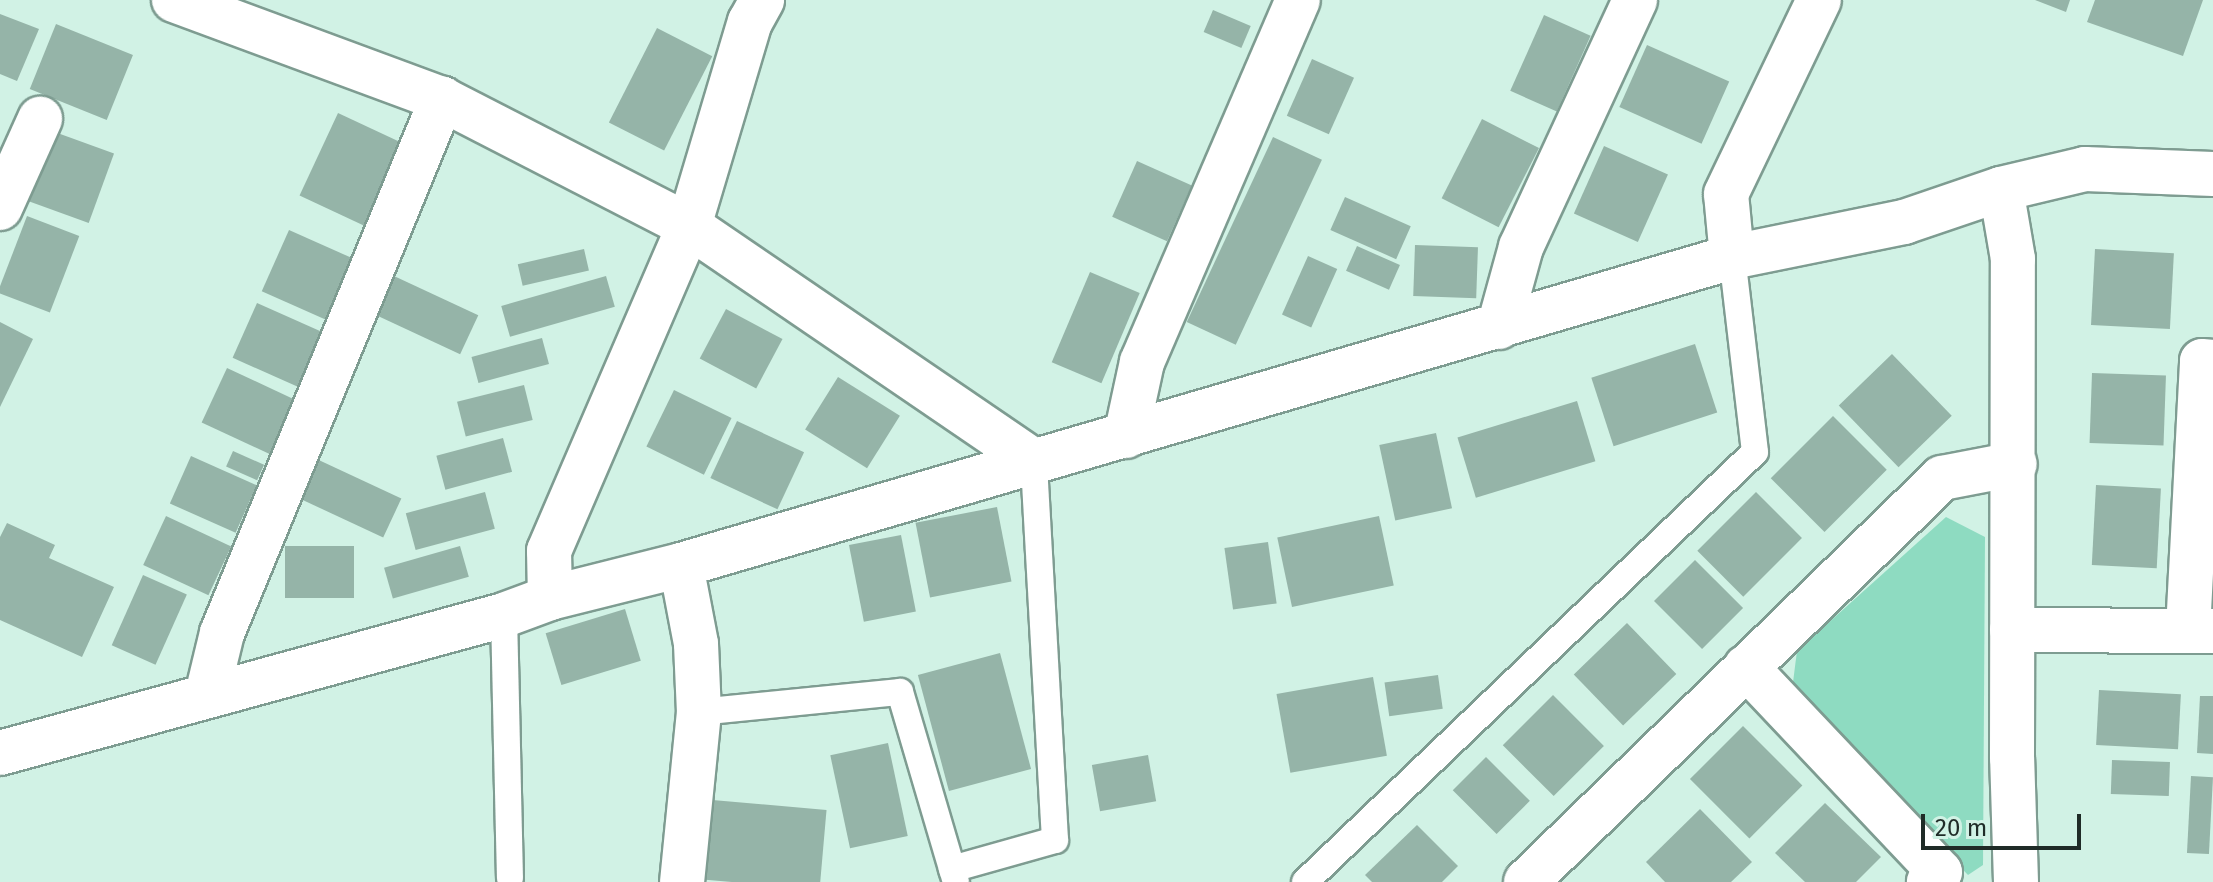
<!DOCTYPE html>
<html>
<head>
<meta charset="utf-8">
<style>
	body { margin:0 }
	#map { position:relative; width:2213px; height:882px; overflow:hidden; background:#d1f2e5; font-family:"Fira Sans",sans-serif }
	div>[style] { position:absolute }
	.green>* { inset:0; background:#8edbc1 }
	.building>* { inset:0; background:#95b4a8; transform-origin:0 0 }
	.roads { filter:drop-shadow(2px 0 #7e9c91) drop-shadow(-2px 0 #7e9c91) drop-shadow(0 2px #7e9c91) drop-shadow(0 -2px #7e9c91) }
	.service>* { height:26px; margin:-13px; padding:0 13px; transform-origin:13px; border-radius:13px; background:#fff }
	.minor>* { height:44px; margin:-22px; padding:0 22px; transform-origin:22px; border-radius:22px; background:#fff }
	.tertiary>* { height:44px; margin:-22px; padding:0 22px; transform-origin:22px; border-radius:22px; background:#fff }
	span { translate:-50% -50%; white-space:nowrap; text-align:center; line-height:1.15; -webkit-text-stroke:6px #d1f2e5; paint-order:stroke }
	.scale { position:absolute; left:1921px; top:814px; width:160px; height:36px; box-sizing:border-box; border:4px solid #1f2b27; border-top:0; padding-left:10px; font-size:24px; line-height:28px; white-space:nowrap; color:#1f2b27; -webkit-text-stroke:6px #d1f2e5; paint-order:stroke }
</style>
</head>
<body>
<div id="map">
	<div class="green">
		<i style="clip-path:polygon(1946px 517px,1985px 537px,1983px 865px,1968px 875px,1792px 690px,1797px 651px)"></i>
	</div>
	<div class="building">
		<i style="clip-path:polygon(2035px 0,2070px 0,2066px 12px)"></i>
		<i style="clip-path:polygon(2095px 0,2203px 0,2183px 56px,2087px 22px)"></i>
		<i style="left:1213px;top:10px;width:41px;height:24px;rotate:23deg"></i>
		<i style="clip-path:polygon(0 14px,39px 29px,17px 81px,0 74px)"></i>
		<i style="left:1544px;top:15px;width:51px;height:83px;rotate:24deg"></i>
		<i style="left:56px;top:24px;width:83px;height:70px;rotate:22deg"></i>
		<i style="left:657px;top:28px;width:62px;height:106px;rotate:27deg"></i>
		<i style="left:1647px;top:45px;width:90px;height:68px;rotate:24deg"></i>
		<i style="left:1312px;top:59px;width:46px;height:62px;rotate:24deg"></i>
		<i style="left:338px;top:113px;width:72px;height:91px;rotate:25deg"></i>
		<i style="left:1482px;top:119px;width:64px;height:89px;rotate:27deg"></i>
		<i style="left:52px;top:131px;width:66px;height:74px;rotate:20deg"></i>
		<i style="left:1273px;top:137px;width:54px;height:204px;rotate:25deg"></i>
		<i style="left:1604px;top:146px;width:70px;height:74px;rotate:24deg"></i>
		<i style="left:1137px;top:161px;width:60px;height:61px;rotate:24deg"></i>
		<i style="left:1345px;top:197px;width:72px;height:36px;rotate:24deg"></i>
		<i style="left:27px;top:216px;width:56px;height:82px;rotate:21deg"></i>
		<i style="left:289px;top:230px;width:74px;height:67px;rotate:24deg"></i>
		<i style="left:1415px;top:245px;width:63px;height:51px;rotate:2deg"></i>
		<i style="left:1357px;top:246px;width:47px;height:27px;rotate:24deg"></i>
		<i style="left:584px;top:249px;width:22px;height:68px;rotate:77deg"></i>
		<i style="left:2095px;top:249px;width:79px;height:76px;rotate:3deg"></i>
		<i style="left:1308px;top:256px;width:32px;height:64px;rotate:24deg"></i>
		<i style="left:1090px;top:272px;width:54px;height:98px;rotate:23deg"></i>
		<i style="left:394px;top:276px;width:93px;height:43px;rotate:25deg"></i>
		<i style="left:606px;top:276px;width:32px;height:109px;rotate:74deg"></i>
		<i style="left:257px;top:303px;width:72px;height:60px;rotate:24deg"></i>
		<i style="left:726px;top:309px;width:64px;height:56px;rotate:28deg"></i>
		<i style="clip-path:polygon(0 322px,33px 339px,0 407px)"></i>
		<i style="left:542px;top:338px;width:27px;height:73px;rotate:75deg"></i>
		<i style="left:1695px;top:344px;width:72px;height:109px;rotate:72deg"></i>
		<i style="left:1892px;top:354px;width:86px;height:74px;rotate:46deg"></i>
		<i style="left:227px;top:368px;width:75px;height:60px;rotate:25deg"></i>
		<i style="left:2092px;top:373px;width:74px;height:70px;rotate:2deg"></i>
		<i style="left:838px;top:377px;width:73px;height:62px;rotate:32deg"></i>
		<i style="left:524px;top:385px;width:36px;height:69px;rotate:76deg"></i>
		<i style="left:674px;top:390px;width:64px;height:63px;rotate:26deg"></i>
		<i style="left:1577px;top:401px;width:63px;height:125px;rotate:73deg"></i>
		<i style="left:1833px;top:416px;width:76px;height:88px;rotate:45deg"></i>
		<i style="left:737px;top:421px;width:74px;height:63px;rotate:25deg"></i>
		<i style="left:1436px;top:433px;width:77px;height:58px;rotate:78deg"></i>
		<i style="left:503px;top:438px;width:35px;height:69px;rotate:75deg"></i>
		<i style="left:233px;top:451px;width:34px;height:17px;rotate:24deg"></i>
		<i style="left:308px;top:455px;width:103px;height:43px;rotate:25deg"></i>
		<i style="left:191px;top:456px;width:72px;height:52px;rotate:24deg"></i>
		<i style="left:2096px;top:485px;width:65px;height:80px;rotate:3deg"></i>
		<i style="left:485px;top:492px;width:38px;height:82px;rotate:75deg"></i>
		<i style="left:1756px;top:492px;width:65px;height:83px;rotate:45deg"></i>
		<i style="left:997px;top:507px;width:76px;height:83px;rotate:79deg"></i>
		<i style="left:166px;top:516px;width:72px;height:54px;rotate:25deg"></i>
		<i style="left:1379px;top:516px;width:71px;height:104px;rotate:78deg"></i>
		<i style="clip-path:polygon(7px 523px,55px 545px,49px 558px,114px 587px,82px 657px,0 620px,0 537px)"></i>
		<i style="left:901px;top:535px;width:78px;height:53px;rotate:79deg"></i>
		<i style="left:1268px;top:542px;width:62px;height:44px;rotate:82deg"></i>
		<i style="left:354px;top:546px;width:52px;height:69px;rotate:90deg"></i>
		<i style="left:460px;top:546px;width:32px;height:79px;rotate:74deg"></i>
		<i style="left:1695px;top:560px;width:68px;height:58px;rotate:45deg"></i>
		<i style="left:143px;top:575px;width:48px;height:77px;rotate:24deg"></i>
		<i style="left:625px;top:609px;width:54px;height:83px;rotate:73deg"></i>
		<i style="left:1627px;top:623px;width:71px;height:74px;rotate:46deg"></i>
		<i style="left:1000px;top:653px;width:120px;height:85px;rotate:75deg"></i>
		<i style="left:1438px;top:675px;width:34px;height:54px;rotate:82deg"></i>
		<i style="left:1373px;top:677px;width:80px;height:98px;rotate:80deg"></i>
		<i style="left:2099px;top:690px;width:82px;height:55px;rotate:3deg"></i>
		<i style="left:1553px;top:695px;width:72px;height:71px;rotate:45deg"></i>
		<i style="clip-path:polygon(2200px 696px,2213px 696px,2213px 754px,2197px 753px)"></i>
		<i style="left:1743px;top:726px;width:84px;height:75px;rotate:45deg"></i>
		<i style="left:888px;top:743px;width:95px;height:59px;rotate:78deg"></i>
		<i style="left:1148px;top:755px;width:47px;height:57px;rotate:80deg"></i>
		<i style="left:1486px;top:757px;width:62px;height:47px;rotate:45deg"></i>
		<i style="left:2112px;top:760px;width:58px;height:34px;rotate:2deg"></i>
		<i style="left:2191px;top:776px;width:22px;height:77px;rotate:3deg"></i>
		<i style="left:701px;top:799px;width:126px;height:80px;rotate:5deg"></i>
		<i style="clip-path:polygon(1825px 803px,1881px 857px,1856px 882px,1805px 882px,1775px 853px)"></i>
		<i style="clip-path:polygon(1700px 809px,1752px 862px,1731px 882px,1665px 882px,1646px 862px)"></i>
		<i style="clip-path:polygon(1417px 825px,1458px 866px,1442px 882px,1372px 882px,1365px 875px)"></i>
	</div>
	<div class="roads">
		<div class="service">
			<i style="left:504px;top:615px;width:263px;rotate:88.7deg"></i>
			<i style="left:699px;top:712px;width:202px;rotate:-5.7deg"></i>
			<i style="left:900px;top:692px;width:198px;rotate:73.6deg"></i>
			<i style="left:952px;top:869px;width:107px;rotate:-15.7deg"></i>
			<i style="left:1055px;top:840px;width:380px;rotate:-93.2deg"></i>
			<i style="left:1305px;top:882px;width:622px;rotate:-43.7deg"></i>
			<i style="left:1755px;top:452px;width:196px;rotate:-96.7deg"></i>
		</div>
		<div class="minor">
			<i style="left:174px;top:0;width:286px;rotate:20.3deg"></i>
			<i style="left:442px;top:99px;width:278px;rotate:27.2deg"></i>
			<i style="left:689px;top:226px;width:417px;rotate:34.3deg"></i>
			<i style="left:0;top:208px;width:98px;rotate:-65.8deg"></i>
			<i style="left:1732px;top:257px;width:63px;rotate:-95.4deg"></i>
			<i style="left:1726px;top:194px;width:215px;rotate:-64.4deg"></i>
			<i style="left:1499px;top:327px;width:83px;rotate:-74.6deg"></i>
			<i style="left:1521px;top:247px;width:272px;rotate:-65.2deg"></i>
			<i style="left:1126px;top:436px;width:76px;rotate:-77.8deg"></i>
			<i style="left:1142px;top:362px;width:394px;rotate:-66.7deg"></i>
			<i style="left:681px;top:565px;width:80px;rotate:79.2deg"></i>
			<i style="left:696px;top:644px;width:68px;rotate:87.5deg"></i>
			<i style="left:699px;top:712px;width:171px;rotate:95.7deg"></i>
			<i style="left:550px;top:598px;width:47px;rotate:-91.2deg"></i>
			<i style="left:549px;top:551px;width:354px;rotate:-66.7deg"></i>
			<i style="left:689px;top:226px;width:213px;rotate:-73.4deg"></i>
			<i style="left:750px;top:22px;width:25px;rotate:-61deg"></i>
			<i style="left:2012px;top:630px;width:201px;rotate:0.3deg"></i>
			<i style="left:2188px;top:630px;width:269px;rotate:-87deg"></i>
			<i style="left:2202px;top:361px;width:11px;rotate:5deg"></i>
			<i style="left:1746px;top:667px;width:282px;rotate:46.6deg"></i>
			<i style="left:1940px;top:872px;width:15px;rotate:138deg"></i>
			<i style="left:207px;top:695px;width:64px;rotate:-76.4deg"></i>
			<i style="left:222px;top:633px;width:578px;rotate:-67.61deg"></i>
			<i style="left:0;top:753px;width:523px;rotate:-15.31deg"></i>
			<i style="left:504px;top:615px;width:49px;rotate:-20.3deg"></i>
			<i style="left:550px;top:598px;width:135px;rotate:-14.1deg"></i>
			<i style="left:681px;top:565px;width:1095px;rotate:-16.33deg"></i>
			<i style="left:1732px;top:257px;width:176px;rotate:-11.5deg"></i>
			<i style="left:1904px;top:222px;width:102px;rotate:-18.8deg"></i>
			<i style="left:1526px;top:882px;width:580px;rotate:-44.16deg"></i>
			<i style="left:1942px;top:478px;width:74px;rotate:-10.9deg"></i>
		</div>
		<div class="tertiary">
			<i style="left:2016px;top:882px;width:124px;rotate:-91.8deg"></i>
			<i style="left:2012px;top:758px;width:499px;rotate:-89.9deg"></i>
			<i style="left:2013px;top:259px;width:71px;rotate:-99.7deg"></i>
			<i style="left:2001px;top:189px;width:86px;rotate:-13.4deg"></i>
			<i style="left:2085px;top:169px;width:128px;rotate:2.2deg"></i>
		</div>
	</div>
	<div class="scale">20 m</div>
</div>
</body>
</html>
